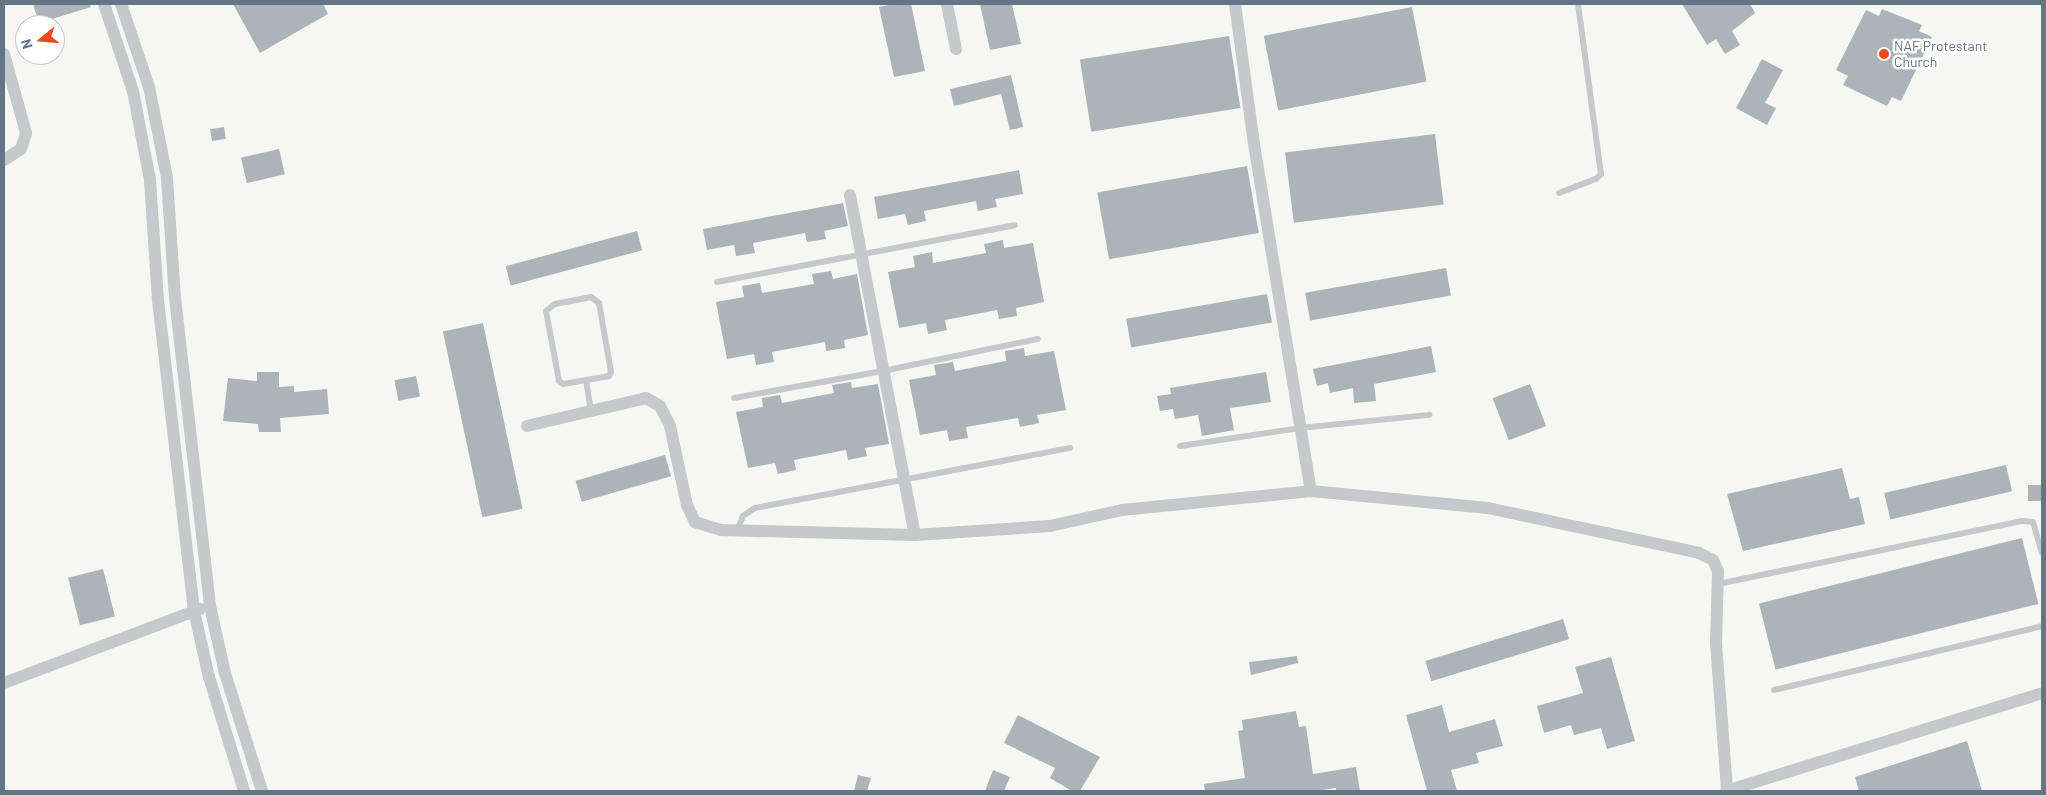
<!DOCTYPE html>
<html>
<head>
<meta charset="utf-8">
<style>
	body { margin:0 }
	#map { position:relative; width:2046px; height:795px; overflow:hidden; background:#f6f6f2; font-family:Barlow,sans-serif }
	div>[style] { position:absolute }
	.building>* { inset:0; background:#abb4b9; transform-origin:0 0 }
	.lane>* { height:6px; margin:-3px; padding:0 3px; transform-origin:3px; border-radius:3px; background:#c5c9cc }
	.street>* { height:12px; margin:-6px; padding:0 6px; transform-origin:6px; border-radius:6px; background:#c5c9cc }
	.dots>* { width:14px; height:14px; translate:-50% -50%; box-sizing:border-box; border:2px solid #fff; border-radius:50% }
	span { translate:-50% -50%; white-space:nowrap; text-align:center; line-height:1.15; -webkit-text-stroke:5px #fff; paint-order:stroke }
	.poi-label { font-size:14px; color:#637685 }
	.left { translate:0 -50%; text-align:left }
	.frame { position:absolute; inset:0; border:5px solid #637685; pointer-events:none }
	.north { position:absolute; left:15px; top:15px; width:50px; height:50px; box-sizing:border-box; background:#fff; border:1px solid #c1c8ce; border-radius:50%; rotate:253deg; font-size:14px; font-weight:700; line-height:20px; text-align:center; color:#637685 }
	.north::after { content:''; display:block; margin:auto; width:18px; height:22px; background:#ed4a1c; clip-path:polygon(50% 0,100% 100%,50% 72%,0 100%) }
</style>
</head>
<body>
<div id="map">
	<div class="building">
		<i style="clip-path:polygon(33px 4px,90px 4px,91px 7px,39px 23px)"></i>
		<i style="clip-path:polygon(233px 4px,323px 4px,328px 14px,260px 53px)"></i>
		<i style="clip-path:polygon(894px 4px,911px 4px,925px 71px,894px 77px,879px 7px)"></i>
		<i style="clip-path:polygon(980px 4px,1012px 4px,1021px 44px,990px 50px)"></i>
		<i style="clip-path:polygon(1682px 4px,1750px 4px,1755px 13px,1732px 31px,1740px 45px,1725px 54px,1716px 39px,1707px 45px)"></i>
		<i style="left:1412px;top:7px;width:76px;height:151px;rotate:79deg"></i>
		<i style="clip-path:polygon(1882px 9px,1922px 25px,1919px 31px,1932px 37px,1901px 101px,1892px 97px,1887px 106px,1843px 85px,1848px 76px,1836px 70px,1866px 10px,1879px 16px)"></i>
		<i style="left:1229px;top:36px;width:73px;height:151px;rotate:81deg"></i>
		<i style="clip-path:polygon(1762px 59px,1783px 70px,1765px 103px,1776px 108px,1767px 125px,1736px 108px)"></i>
		<i style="clip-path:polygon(1011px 75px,1023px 127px,1010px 130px,1001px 94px,954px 106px,950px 89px)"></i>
		<i style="left:224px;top:127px;width:12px;height:14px;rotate:81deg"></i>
		<i style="left:1435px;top:134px;width:71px;height:151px;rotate:83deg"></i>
		<i style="left:279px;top:149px;width:26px;height:39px;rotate:77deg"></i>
		<i style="left:1247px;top:166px;width:68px;height:152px;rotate:80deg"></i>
		<i style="clip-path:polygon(1019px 170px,1023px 194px,995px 199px,997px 207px,978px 211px,976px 201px,924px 211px,926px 221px,908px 225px,905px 214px,878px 219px,874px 197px)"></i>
		<i style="clip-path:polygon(843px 203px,848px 226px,824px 231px,826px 239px,807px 242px,805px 233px,753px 243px,755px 253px,736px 256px,734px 245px,707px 250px,703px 229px)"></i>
		<i style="left:637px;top:231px;width:20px;height:136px;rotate:75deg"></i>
		<i style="clip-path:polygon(1003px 240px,1004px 248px,1033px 243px,1044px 302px,1016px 308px,1017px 316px,999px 319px,997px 310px,945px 320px,947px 330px,928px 334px,926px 323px,899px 328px,888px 272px,915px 267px,913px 256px,932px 252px,933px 263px,986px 253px,984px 244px)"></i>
		<i style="left:1446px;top:268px;width:28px;height:143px;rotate:80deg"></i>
		<i style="clip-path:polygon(831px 271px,833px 279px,857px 274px,868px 335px,844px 340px,845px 348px,826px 351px,825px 342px,772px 352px,774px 362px,756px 365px,754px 354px,727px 359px,716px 302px,744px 297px,742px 286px,760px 283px,762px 293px,814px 284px,812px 274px)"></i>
		<i style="left:1267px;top:294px;width:29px;height:143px;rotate:80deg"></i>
		<i style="left:483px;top:323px;width:190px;height:41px;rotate:78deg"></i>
		<i style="clip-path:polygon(1431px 346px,1436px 372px,1374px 384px,1376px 401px,1354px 403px,1353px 388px,1330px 393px,1328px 383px,1317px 386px,1313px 369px)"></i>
		<i style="clip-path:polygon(1024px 348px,1025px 356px,1054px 351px,1066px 410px,1037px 415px,1039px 423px,1020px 427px,1018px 418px,966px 427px,968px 438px,949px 441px,947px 430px,920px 435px,909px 380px,936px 375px,934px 365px,953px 362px,955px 371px,1006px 361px,1005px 351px)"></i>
		<i style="clip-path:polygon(257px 372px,279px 372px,279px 387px,294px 386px,294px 392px,327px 389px,329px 414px,280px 418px,281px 432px,259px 432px,258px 424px,223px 421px,228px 378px,257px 381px)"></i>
		<i style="clip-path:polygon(1266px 372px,1271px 402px,1230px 408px,1234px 430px,1202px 436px,1198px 415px,1175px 419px,1173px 409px,1160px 411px,1157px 396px,1171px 394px,1170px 388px)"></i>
		<i style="left:416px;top:376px;width:21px;height:22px;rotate:79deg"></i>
		<i style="clip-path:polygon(851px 382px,852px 388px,878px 384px,889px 444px,865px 448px,867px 456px,848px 460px,846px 450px,794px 460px,796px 470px,778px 474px,775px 463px,748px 468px,736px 412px,763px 407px,762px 398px,780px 395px,782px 403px,834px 393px,832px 385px)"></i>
		<i style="left:1530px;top:384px;width:45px;height:40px;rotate:69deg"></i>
		<i style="left:665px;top:455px;width:22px;height:93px;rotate:74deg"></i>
		<i style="left:2006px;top:465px;width:27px;height:125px;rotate:77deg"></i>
		<i style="clip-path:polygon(1842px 468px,1850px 499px,1859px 497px,1865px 524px,1743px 551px,1727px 494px)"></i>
		<i style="left:2028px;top:485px;width:14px;height:16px"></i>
		<i style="left:2022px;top:538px;width:68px;height:271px;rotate:76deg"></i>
		<i style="left:103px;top:569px;width:49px;height:36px;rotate:76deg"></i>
		<i style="left:1563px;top:619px;width:21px;height:144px;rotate:73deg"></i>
		<i style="clip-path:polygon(1297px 656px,1298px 663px,1251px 675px,1249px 662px)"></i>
		<i style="clip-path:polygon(1611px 657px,1635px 741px,1607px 749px,1601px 728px,1574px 735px,1571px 725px,1544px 733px,1537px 706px,1583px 693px,1575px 667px)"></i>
		<i style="clip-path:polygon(1442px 705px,1449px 732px,1495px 719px,1503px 746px,1476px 753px,1479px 763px,1451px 770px,1457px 791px,1427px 791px,1406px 715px)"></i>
		<i style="clip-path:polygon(1296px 711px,1299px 727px,1306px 726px,1313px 774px,1356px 767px,1360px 791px,1336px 791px,1336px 788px,1315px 791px,1205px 791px,1204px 784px,1245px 778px,1238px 731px,1243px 730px,1242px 720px)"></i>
		<i style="clip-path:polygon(1018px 715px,1100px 757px,1080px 791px,1072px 791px,1050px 778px,1055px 768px,1004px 743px)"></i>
		<i style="clip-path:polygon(1967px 741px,1982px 791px,1859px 791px,1855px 777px)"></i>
		<i style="clip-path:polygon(993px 770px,1010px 777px,1004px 791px,985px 791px)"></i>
		<i style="clip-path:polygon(858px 775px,871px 778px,867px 791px,854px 791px)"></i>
	</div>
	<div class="lane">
		<i style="left:1559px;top:193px;width:40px;rotate:-21deg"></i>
		<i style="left:1596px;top:179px;width:7px;rotate:-45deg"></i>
		<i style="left:1601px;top:174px;width:172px;rotate:-97.7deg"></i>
		<i style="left:717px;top:282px;width:303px;rotate:-10.8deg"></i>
		<i style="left:586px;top:380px;width:23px;rotate:170deg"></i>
		<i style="left:563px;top:384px;width:5px;rotate:-143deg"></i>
		<i style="left:559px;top:381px;width:71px;rotate:-100.5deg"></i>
		<i style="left:546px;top:311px;width:11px;rotate:-38deg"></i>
		<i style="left:555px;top:304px;width:37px;rotate:-11deg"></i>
		<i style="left:591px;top:297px;width:10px;rotate:37deg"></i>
		<i style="left:599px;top:303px;width:70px;rotate:80.1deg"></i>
		<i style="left:611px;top:372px;width:4px;rotate:117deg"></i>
		<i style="left:609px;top:376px;width:23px;rotate:170deg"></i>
		<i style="left:586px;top:380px;width:30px;rotate:81deg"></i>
		<i style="left:734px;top:398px;width:151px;rotate:-10.3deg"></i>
		<i style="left:883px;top:371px;width:158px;rotate:-11.7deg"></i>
		<i style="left:1180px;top:446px;width:121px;rotate:-8.5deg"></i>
		<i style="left:1300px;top:428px;width:130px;rotate:-5.8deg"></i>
		<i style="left:737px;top:531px;width:16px;rotate:-68deg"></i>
		<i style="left:743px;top:516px;width:14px;rotate:-34deg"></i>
		<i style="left:755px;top:508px;width:321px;rotate:-10.8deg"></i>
		<i style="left:1718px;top:584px;width:310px;rotate:-11.7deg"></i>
		<i style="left:2022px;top:521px;width:11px;rotate:5deg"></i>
		<i style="left:2033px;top:522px;width:32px;rotate:74deg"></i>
		<i style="left:1774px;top:690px;width:276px;rotate:-13.4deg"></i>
	</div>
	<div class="street">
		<i style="left:104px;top:4px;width:92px;rotate:71.6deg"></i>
		<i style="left:133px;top:91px;width:91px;rotate:79.2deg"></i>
		<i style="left:150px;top:180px;width:120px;rotate:86.2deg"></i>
		<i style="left:158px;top:300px;width:313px;rotate:83.4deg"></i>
		<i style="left:194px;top:611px;width:68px;rotate:77.2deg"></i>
		<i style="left:209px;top:677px;width:119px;rotate:72.9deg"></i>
		<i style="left:121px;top:4px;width:88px;rotate:71.4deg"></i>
		<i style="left:149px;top:87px;width:93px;rotate:78.8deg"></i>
		<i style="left:167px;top:178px;width:120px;rotate:86.2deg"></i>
		<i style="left:175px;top:298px;width:310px;rotate:83.5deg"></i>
		<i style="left:210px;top:606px;width:69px;rotate:77.4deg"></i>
		<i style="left:225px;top:673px;width:124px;rotate:72.6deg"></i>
		<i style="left:947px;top:4px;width:46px;rotate:78.7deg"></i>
		<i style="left:1235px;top:4px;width:141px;rotate:82.3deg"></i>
		<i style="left:1254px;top:144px;width:352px;rotate:80.7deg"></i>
		<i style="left:4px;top:54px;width:82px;rotate:74.4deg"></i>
		<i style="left:26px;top:133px;width:17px;rotate:107deg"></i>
		<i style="left:21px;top:149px;width:20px;rotate:147deg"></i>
		<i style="left:850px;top:195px;width:346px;rotate:79.2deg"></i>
		<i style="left:527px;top:426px;width:122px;rotate:-13.2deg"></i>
		<i style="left:646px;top:398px;width:16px;rotate:30deg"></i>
		<i style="left:660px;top:406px;width:22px;rotate:63deg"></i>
		<i style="left:670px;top:426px;width:81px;rotate:77.9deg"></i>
		<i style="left:687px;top:505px;width:19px;rotate:65deg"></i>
		<i style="left:695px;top:522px;width:27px;rotate:17deg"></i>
		<i style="left:721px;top:530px;width:194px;rotate:1.5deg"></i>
		<i style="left:915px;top:535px;width:135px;rotate:-3.8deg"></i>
		<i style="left:1050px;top:526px;width:74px;rotate:-12.5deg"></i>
		<i style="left:1122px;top:510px;width:190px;rotate:-5.7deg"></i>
		<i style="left:1311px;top:491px;width:178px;rotate:5.5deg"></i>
		<i style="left:1488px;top:508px;width:216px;rotate:12deg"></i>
		<i style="left:1699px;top:553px;width:16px;rotate:27deg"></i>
		<i style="left:1713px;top:560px;width:12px;rotate:66deg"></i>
		<i style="left:1718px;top:571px;width:72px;rotate:91.6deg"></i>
		<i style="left:1716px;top:643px;width:148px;rotate:85.7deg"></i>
		<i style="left:4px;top:683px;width:210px;rotate:-20.7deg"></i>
		<i style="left:1726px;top:791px;width:331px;rotate:-17.2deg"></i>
	</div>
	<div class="dots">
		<i style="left:1884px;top:54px;background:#ed4a1c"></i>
	</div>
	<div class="poi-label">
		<span class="left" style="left:1894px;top:54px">NAF Protestant<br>Church</span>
	</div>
	<div class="frame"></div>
	<div class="north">N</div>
</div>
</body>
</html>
